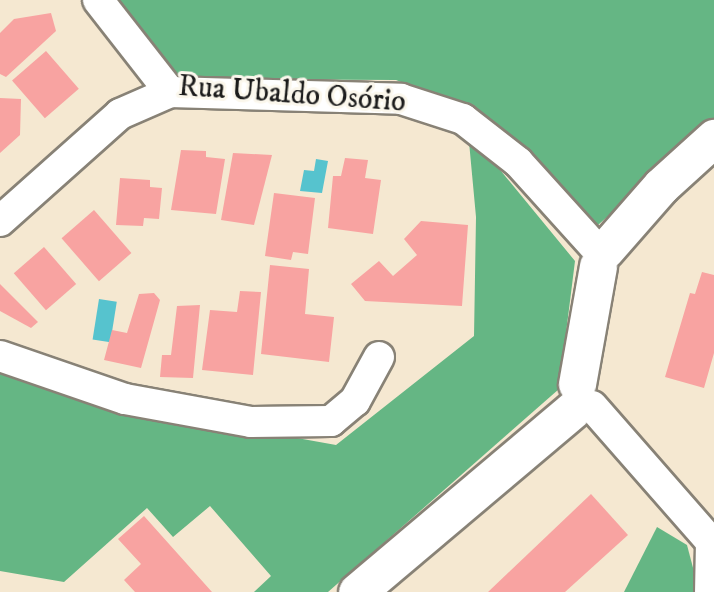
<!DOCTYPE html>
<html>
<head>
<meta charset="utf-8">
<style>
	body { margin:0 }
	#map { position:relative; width:714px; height:592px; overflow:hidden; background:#f5e8d1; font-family:"IM FELL DW Pica",serif }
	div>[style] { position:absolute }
	.forest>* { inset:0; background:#65b684 }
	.water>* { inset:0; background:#56c3ce; transform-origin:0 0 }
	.building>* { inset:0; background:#f8a3a1; transform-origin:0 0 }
	.roads { filter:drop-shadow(2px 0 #888276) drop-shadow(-2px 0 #888276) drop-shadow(0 2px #888276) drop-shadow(0 -2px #888276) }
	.minor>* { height:30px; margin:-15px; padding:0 15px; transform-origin:15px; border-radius:15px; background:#fff }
	.tertiary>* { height:37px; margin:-18.5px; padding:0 18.5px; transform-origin:18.5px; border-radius:18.5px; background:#fff }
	span { translate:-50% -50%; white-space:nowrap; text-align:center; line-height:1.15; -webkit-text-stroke:6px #fbf7ec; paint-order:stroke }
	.street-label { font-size:30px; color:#1c1c1c }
</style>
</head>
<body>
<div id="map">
	<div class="forest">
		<i style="clip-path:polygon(101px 0,714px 0,714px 121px,598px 225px,485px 116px,396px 80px,173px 79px)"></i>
		<i style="clip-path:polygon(468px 131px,575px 261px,559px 389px,328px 592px,254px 592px,271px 576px,210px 506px,173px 537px,147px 508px,64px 582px,0 571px,0 370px,121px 406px,336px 445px,474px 336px,476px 217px)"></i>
		<i style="clip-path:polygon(657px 527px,687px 545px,697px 583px,694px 592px,624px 592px)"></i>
	</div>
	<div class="water">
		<i style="clip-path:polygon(316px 159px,328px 161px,322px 193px,300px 191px,304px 170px,314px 171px)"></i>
		<i style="left:99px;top:299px;width:18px;height:41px;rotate:9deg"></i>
	</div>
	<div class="building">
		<i style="clip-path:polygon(51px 13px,56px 31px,6px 77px,0 74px,0 33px,14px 19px)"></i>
		<i style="left:46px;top:51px;width:50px;height:45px;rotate:49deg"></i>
		<i style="clip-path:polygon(0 98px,21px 99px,20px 135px,0 153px)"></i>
		<i style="clip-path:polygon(181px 150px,206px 151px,206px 157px,225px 159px,216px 214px,171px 210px)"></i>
		<i style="clip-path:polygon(233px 153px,272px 155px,254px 225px,221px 220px)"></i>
		<i style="clip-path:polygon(345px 158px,368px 160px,365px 178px,381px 180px,373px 234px,328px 228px,333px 176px,341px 176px)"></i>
		<i style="clip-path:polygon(120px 178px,150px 180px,150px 187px,162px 188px,159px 219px,144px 218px,143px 226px,116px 225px)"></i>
		<i style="clip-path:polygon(274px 193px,315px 198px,308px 254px,293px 252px,291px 260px,265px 256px)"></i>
		<i style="left:94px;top:210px;width:57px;height:43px;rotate:49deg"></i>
		<i style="clip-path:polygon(421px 221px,468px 225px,462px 306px,365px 301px,351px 284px,379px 261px,393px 276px,417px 255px,404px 239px)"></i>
		<i style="left:44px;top:247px;width:49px;height:40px;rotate:49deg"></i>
		<i style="clip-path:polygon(270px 265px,309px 269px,305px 314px,334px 317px,329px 362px,261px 354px)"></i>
		<i style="clip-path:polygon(702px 272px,714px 275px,714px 353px,704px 388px,665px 377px,690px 293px,695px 294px)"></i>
		<i style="clip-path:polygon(0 284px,38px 322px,31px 328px,0 311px)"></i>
		<i style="clip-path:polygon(240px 291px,261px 292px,253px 375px,202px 370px,210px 310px,237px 312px)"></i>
		<i style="clip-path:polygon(154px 293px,160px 300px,141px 368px,104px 360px,112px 330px,127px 333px,139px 294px)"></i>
		<i style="clip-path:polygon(200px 305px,193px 378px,160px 377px,162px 355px,171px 355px,177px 306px)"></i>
		<i style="clip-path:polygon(591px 494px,628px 535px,565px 592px,488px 592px)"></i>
		<i style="clip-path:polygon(144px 516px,212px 592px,135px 592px,124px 580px,141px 564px,118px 539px)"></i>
	</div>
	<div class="roads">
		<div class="minor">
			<i style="left:98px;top:0;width:117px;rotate:52deg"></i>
			<i style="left:170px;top:92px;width:231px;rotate:1.7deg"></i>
			<i style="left:401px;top:99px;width:65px;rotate:17.9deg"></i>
			<i style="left:463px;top:119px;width:70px;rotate:38deg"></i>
			<i style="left:518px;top:162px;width:112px;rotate:47.9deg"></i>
			<i style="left:0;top:221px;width:161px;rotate:-41.7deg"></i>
			<i style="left:120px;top:114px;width:55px;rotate:-23.7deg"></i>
			<i style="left:0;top:356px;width:132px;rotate:19deg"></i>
			<i style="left:125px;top:399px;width:128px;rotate:10.3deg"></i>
			<i style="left:251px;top:422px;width:80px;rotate:-0.7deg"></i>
			<i style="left:331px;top:421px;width:31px;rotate:-40deg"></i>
			<i style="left:355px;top:401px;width:50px;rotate:-61.4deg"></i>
			<i style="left:592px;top:406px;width:181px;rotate:48.8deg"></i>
			<i style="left:711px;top:542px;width:50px;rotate:91.1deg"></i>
		</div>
		<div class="tertiary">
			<i style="left:605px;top:250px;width:85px;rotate:-48.8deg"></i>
			<i style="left:661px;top:186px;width:72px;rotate:-42.2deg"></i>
			<i style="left:577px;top:384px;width:120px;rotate:-79.9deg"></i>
			<i style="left:357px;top:592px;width:282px;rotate:-40.2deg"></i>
		</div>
	</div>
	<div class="street-label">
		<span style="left:292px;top:95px;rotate:4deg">Rua Ubaldo Osório</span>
	</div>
</div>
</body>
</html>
